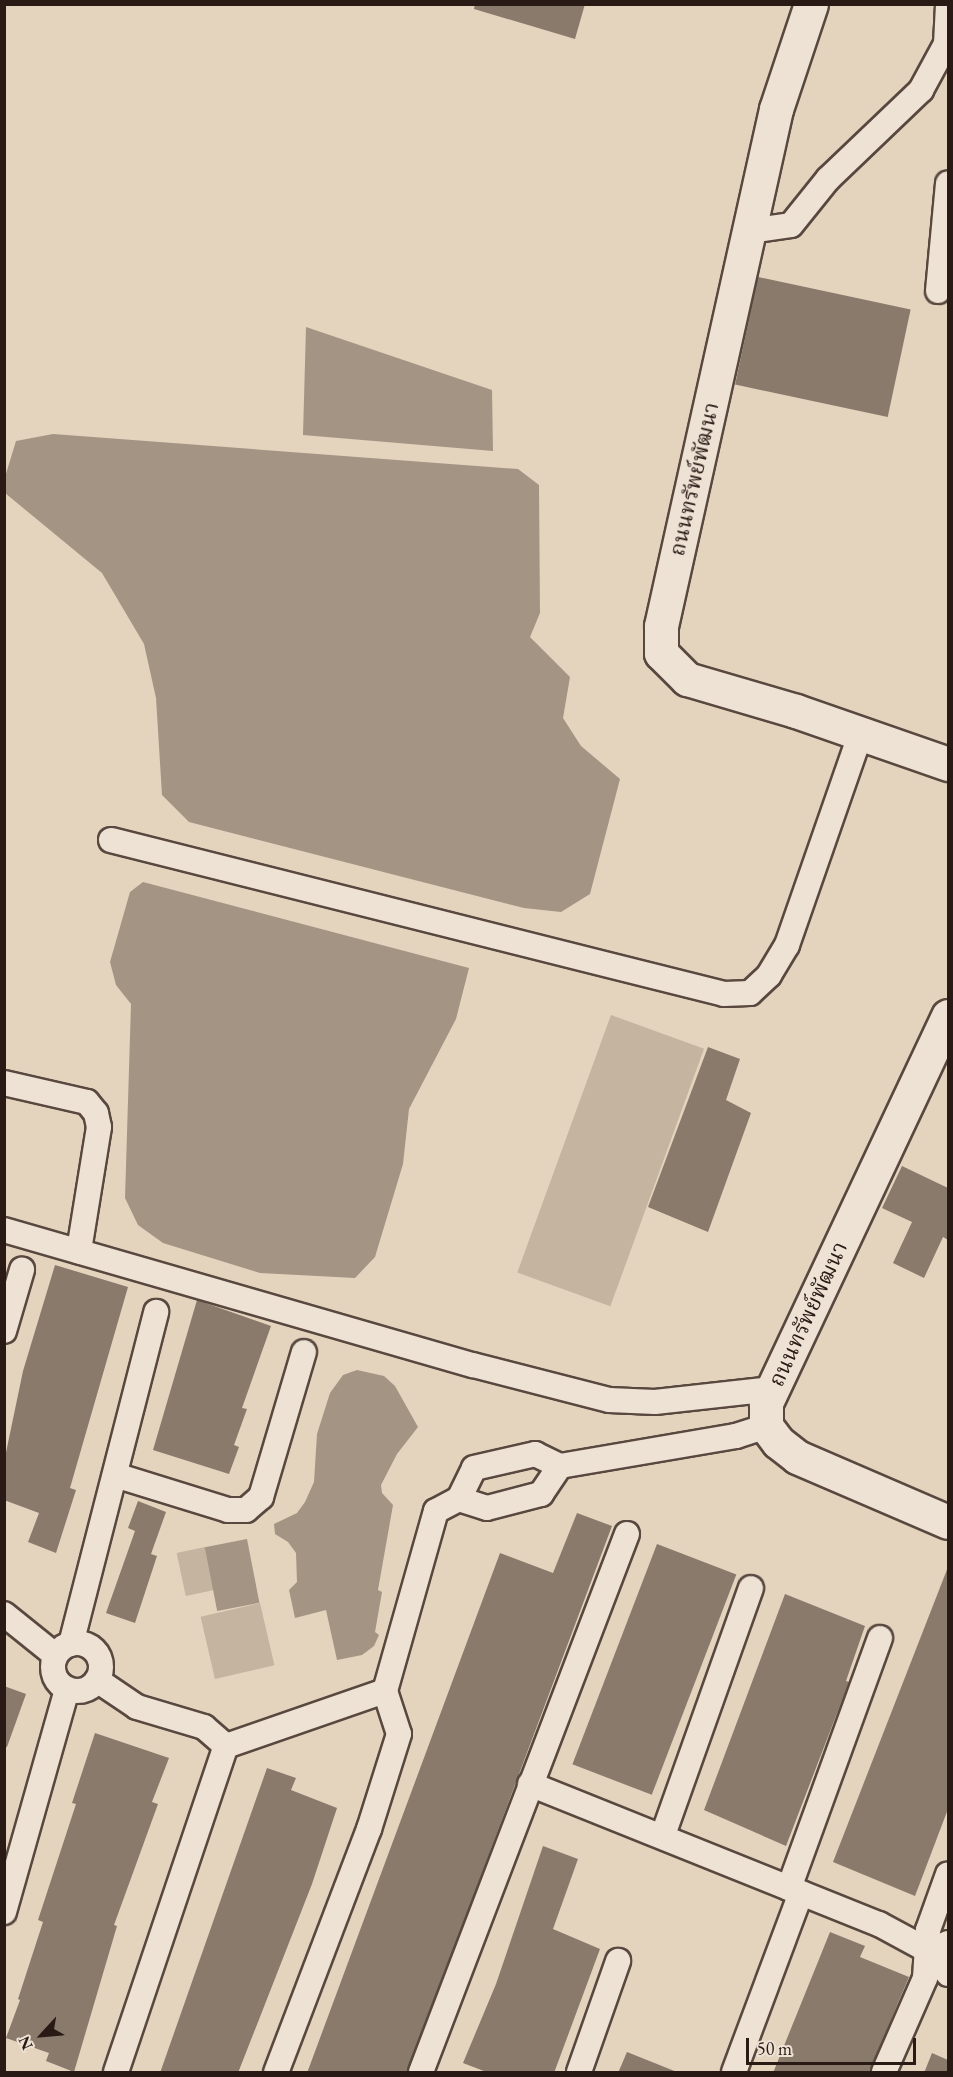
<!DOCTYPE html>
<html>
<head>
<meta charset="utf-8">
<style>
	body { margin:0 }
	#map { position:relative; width:953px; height:2077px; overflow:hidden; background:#e4d3bd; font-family:"EB Garamond","Noto Serif Thai",serif }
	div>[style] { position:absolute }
	.green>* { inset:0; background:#c4b4a0; transform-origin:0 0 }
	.water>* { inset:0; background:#a49484; transform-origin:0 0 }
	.building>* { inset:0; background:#8a7a6c; transform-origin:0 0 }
	.roads { filter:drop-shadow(2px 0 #58483f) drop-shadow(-2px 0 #58483f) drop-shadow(0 2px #58483f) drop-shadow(0 -2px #58483f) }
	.street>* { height:24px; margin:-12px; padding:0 12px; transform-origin:12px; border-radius:12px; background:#ede2d4 }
	.street>.ring { margin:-12px; padding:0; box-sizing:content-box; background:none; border:24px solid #ede2d4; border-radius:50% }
	.secondary>* { height:33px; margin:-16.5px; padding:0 16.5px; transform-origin:16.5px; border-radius:16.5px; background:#ede2d4 }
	span { translate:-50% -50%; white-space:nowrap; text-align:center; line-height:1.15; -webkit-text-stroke:4.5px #ede2d4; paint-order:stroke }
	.street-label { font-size:22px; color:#291a15 }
	.frame { position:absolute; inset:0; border:6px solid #291a15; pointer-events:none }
	.north { position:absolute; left:12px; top:2005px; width:60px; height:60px; -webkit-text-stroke:4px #ede2d4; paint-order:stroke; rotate:244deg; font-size:16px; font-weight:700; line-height:24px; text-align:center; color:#291a15 }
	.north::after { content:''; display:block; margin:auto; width:21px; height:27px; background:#291a15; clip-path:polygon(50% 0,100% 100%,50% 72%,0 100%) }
	.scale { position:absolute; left:746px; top:2038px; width:170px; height:27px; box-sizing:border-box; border:3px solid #291a15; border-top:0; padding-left:8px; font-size:18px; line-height:21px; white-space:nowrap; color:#291a15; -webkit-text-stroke:4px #ede2d4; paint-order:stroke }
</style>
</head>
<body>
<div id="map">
	<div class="green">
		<i style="left:611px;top:1015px;width:99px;height:274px;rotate:20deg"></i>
		<i style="left:205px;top:1547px;width:44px;height:29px;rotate:78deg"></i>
		<i style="left:260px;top:1603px;width:64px;height:61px;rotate:77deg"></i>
	</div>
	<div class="water">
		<i style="clip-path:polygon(306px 327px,492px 390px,493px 451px,303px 435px)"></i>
		<i style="clip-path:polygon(53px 434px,518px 469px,539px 485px,540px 613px,530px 637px,570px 677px,563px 718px,581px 746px,620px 779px,590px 894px,561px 912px,524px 908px,189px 822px,162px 795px,156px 698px,144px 644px,102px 573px,5px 493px,5px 477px,16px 441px)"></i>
		<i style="clip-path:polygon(143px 882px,469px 968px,456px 1019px,409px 1109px,403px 1164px,375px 1257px,355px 1278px,260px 1273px,163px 1243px,138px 1225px,125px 1198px,131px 1004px,116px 985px,110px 962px,130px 892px)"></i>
		<i style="clip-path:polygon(357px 1370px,384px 1376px,395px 1386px,418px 1427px,397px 1454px,381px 1485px,382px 1493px,393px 1505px,378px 1590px,382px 1592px,375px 1632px,379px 1635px,374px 1646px,362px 1655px,337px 1660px,326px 1610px,295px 1618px,289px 1590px,297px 1582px,296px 1553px,288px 1542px,275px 1534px,274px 1524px,297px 1513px,305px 1502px,314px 1482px,317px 1434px,330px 1393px,343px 1375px)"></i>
		<i style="left:247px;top:1539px;width:65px;height:43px;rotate:79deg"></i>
	</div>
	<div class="building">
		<i style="clip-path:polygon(475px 4px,585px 4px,575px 39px,474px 9px)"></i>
		<i style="left:758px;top:277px;width:156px;height:110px;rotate:12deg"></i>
		<i style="clip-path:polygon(708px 1047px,740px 1059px,726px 1100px,751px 1113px,708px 1232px,648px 1207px)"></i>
		<i style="clip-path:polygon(902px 1166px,948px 1188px,948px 1240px,943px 1237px,924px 1278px,893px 1263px,912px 1222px,882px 1208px)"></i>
		<i style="clip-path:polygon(55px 1265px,128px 1287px,70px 1488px,76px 1490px,56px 1553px,28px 1542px,39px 1513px,4px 1500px,4px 1462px,23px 1371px)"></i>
		<i style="clip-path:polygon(197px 1300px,271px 1326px,242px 1408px,247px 1409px,234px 1445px,239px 1447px,229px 1474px,153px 1450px)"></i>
		<i style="clip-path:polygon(138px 1501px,166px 1512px,151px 1554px,157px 1556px,135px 1623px,106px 1613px,135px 1531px,128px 1528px)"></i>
		<i style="clip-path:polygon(577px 1513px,612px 1526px,407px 2073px,307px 2073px,500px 1553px,553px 1573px)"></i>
		<i style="left:657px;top:1544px;width:85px;height:236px;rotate:21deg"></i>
		<i style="clip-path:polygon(948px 1567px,948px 1809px,915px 1896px,833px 1862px)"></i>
		<i style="clip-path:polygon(785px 1594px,865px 1626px,846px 1681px,849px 1682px,786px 1846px,704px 1810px)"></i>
		<i style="clip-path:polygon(4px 1686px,26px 1694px,7px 1747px,4px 1747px)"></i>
		<i style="clip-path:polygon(95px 1733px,169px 1758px,152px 1802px,158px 1804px,114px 1925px,117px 1926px,74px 2072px,46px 2061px,49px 2053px,6px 2038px,20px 2000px,18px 1999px,43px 1922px,38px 1920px,76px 1804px,72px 1803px)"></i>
		<i style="clip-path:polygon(267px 1768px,296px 1778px,291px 1790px,337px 1808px,312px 1884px,238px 2073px,160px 2073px)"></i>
		<i style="clip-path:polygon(543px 1846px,578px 1859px,553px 1929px,600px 1949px,554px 2073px,489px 2073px,463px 2063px,496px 1984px)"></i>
		<i style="clip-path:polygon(830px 1932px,865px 1946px,860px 1957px,909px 1977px,898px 2003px,869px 2073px,773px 2073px)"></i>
		<i style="clip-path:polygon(627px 2052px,677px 2072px,676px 2073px,618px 2073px)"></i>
		<i style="clip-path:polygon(932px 2053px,948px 2060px,948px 2073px,924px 2073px)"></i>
	</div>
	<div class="roads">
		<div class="street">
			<i style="left:749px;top:231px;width:42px;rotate:-8.1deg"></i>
			<i style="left:791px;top:225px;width:59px;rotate:-51.2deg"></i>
			<i style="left:828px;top:179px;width:129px;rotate:-43.7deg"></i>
			<i style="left:921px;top:90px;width:52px;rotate:-61.5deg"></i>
			<i style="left:946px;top:44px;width:40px;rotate:-87.1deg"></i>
			<i style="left:938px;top:291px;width:108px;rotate:-84.7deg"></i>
			<i style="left:111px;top:840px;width:632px;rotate:14.1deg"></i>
			<i style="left:724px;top:994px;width:26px;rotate:-2deg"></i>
			<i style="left:750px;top:993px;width:26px;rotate:-43deg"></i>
			<i style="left:769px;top:975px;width:35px;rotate:-59deg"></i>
			<i style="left:787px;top:945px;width:225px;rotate:-70.8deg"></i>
			<i style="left:4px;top:1083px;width:85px;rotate:12.9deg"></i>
			<i style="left:87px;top:1102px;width:14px;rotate:51deg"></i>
			<i style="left:96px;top:1113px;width:14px;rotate:78deg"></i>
			<i style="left:99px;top:1127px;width:126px;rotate:99.2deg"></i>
			<i style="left:4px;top:1230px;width:488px;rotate:16.1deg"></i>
			<i style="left:473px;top:1365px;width:140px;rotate:14.4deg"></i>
			<i style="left:609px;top:1400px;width:46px;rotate:2.5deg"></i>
			<i style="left:655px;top:1402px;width:118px;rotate:-6.3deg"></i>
			<i style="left:4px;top:1331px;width:64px;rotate:-73.6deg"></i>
			<i style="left:115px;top:1475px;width:118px;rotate:17.2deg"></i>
			<i style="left:228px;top:1510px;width:18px"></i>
			<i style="left:246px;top:1510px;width:20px;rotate:-41deg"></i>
			<i style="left:261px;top:1497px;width:151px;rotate:-73.5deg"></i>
			<i style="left:459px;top:1499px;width:29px;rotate:18deg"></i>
			<i style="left:487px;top:1508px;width:56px;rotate:-14.5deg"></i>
			<i style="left:541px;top:1494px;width:34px;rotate:-56deg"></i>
			<i style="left:4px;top:1614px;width:65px;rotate:38.8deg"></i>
			<i class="ring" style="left:53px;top:1643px;width:24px;height:24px"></i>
			<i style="left:71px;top:1644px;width:343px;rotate:-75.6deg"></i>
			<i style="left:97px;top:1680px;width:48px;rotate:34deg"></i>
			<i style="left:137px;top:1707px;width:70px;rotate:16.6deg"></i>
			<i style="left:204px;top:1727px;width:29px;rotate:41deg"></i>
			<i style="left:226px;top:1746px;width:168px;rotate:-19.1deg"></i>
			<i style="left:385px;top:1691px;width:45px;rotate:72deg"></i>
			<i style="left:399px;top:1734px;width:100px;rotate:107.5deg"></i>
			<i style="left:369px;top:1829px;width:260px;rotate:110.9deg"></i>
			<i style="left:385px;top:1691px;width:187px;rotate:-74.2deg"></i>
			<i style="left:436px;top:1511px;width:26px;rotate:-28deg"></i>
			<i style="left:459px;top:1499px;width:34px;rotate:-64deg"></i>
			<i style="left:474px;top:1468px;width:63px;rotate:-12.9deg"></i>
			<i style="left:535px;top:1454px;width:28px;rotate:26deg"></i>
			<i style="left:560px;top:1466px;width:179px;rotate:-9.7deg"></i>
			<i style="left:736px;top:1436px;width:32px;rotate:-18deg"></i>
			<i style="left:530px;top:1784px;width:376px;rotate:21.9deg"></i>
			<i style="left:879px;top:1924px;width:57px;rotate:28.4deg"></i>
			<i style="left:663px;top:1835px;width:262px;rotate:-70.4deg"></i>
			<i style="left:789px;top:1888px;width:266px;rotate:-70deg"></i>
			<i style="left:4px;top:1912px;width:232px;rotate:-74.2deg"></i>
			<i style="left:948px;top:1943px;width:21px;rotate:157deg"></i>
			<i style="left:929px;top:1951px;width:30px;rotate:50deg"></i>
			<i style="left:116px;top:2072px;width:344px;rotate:-71.4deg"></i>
			<i style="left:421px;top:2072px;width:576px;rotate:-69.05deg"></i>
			<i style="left:579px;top:2072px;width:118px;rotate:-70.6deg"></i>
			<i style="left:734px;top:2072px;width:191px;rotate:-69.5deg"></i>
			<i style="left:884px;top:2072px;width:103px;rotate:-66.4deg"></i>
			<i style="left:925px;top:1978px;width:48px;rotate:-86.4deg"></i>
			<i style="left:928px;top:1930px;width:59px;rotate:-70.3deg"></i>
		</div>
		<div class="secondary">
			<i style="left:811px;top:4px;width:111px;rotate:108.4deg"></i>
			<i style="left:776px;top:109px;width:530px;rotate:102.54deg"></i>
			<i style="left:661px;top:626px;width:27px;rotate:90deg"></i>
			<i style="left:661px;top:653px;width:37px;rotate:45deg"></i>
			<i style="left:687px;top:679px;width:114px;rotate:16.4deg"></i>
			<i style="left:796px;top:711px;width:161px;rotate:19.2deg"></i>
			<i style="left:948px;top:1016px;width:428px;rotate:115.2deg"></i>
			<i style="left:766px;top:1403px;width:23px;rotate:90deg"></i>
			<i style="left:766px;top:1426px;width:20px;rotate:53deg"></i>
			<i style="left:778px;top:1442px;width:24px;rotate:38deg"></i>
			<i style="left:797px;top:1457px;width:164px;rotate:23.3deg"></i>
		</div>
	</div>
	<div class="street-label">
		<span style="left:694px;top:479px;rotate:-77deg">ถนนทรัพย์พัฒนา</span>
		<span style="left:808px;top:1314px;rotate:-65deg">ถนนทรัพย์พัฒนา</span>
	</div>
	<div class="frame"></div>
	<div class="north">N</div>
	<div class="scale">50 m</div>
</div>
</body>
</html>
